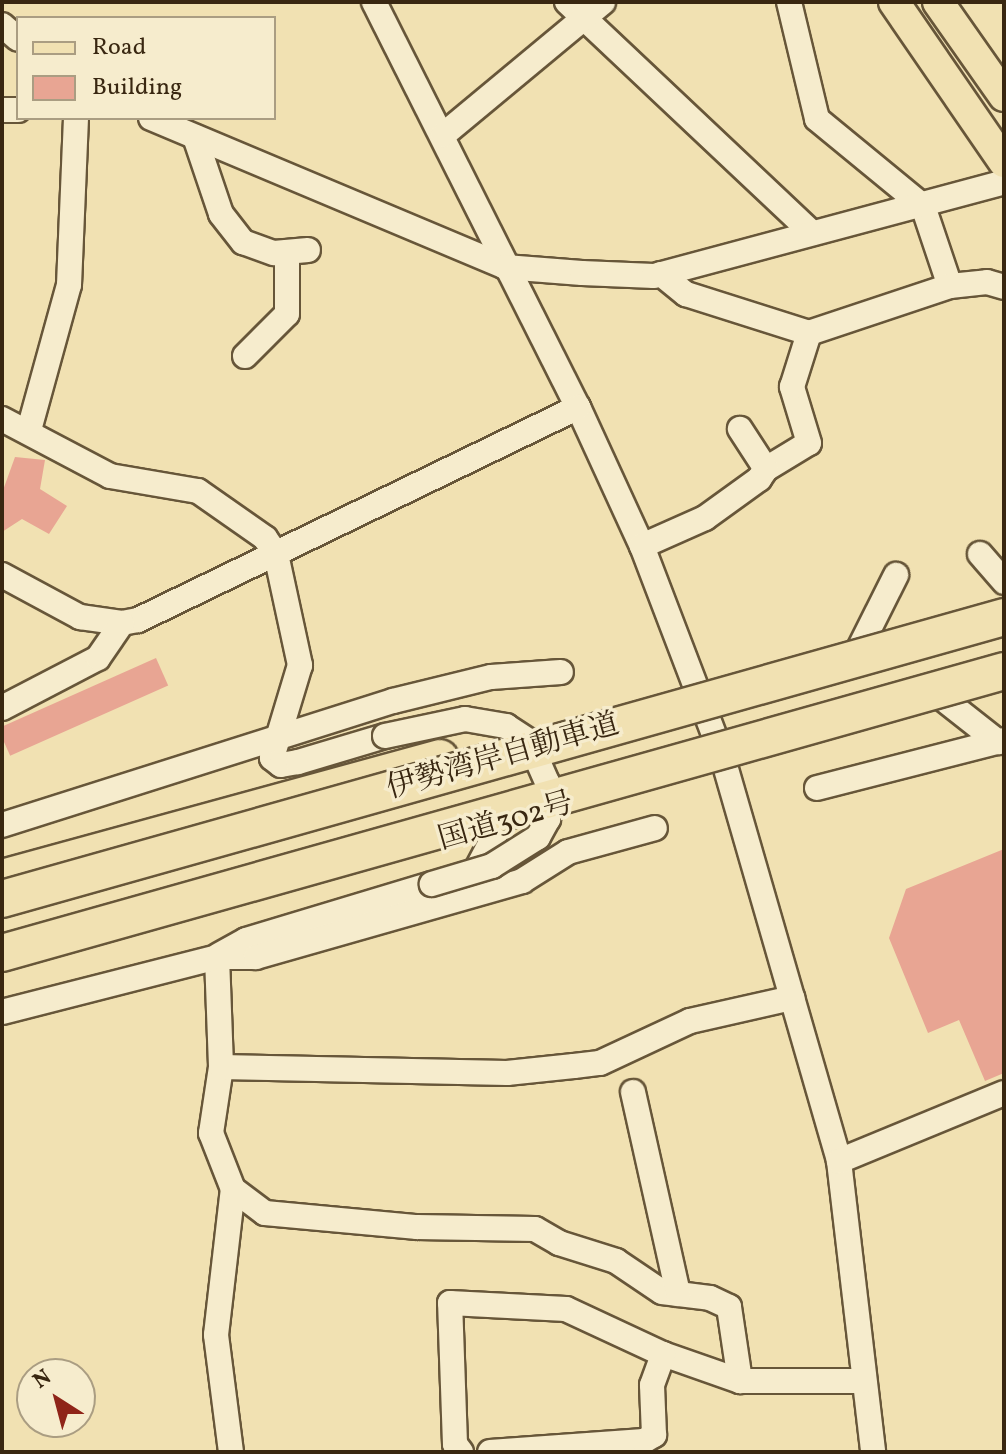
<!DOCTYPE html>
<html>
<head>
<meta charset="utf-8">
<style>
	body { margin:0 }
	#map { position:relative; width:1006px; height:1454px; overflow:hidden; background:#f1e1b2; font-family:Vollkorn,"Noto Serif JP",serif }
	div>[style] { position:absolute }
	.building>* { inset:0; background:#e8a593; transform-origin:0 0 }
	.roads { filter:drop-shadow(2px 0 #675639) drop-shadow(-2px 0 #675639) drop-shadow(0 2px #675639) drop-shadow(0 -2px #675639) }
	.minor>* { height:24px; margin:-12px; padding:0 12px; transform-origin:12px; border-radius:12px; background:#f6eccd }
	.major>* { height:30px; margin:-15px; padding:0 15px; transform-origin:15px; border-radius:15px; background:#f1e1b2 }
	.highway>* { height:36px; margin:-18px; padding:0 18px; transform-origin:18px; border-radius:18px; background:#f1e1b2 }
	.bridges { filter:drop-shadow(2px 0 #675639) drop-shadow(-2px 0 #675639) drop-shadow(0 2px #675639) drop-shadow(0 -2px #675639) }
	.minor-bridge>* { height:24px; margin:-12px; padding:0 12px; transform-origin:12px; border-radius:12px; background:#f6eccd }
	.highway-bridge>* { height:36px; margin:-18px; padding:0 18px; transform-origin:18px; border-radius:18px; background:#f1e1b2 }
	span { translate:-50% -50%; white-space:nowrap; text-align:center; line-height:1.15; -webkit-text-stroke:7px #f6eccd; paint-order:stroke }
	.street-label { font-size:30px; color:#392711 }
	.frame { position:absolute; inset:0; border:4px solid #392711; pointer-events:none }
	.legend { position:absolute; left:16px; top:16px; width:260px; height:104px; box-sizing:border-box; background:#f6eccd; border:2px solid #aa9d82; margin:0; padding:10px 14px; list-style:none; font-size:24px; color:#392711 }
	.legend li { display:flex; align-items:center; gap:16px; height:40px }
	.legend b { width:40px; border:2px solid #aa9d82 }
	.north { position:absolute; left:16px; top:1358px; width:80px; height:80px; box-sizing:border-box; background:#f6eccd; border:2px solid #aa9d82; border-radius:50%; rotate:324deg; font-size:22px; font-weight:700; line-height:32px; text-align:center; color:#392711 }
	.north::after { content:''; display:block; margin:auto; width:28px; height:36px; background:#8f2418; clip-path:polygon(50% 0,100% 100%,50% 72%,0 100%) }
</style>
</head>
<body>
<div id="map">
	<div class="building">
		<i style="clip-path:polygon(15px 457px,45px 460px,40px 489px,67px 506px,49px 534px,22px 519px,2px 532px,2px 493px)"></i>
		<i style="left:156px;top:658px;width:30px;height:173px;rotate:66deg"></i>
		<i style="clip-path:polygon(1004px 849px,1004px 1073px,985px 1081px,959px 1020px,928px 1033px,889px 938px,906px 889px)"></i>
	</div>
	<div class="roads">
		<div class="minor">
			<i style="left:374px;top:2px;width:453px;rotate:63.3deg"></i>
			<i style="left:578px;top:407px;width:153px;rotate:65.3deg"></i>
			<i style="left:642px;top:546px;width:224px;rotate:69.1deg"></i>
			<i style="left:722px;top:755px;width:423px;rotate:73.9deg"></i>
			<i style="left:839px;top:1161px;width:293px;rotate:83.3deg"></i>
			<i style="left:567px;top:2px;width:337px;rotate:43.3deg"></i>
			<i style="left:789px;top:2px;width:120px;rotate:76.5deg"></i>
			<i style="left:817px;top:119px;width:137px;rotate:39.4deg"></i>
			<i style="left:923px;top:206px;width:84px;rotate:71.4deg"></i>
			<i style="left:2px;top:25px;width:21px;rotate:41deg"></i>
			<i style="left:2px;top:110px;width:16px"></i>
			<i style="left:151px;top:118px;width:384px;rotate:22.8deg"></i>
			<i style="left:505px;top:267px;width:77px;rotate:4.5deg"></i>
			<i style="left:582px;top:273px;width:72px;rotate:2.4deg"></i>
			<i style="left:654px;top:276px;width:362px;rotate:-15deg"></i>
			<i style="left:443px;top:135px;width:208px;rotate:-39.7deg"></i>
			<i style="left:195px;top:137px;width:81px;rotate:71.3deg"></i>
			<i style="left:221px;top:214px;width:36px;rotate:52deg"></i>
			<i style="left:243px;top:242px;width:33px;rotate:20deg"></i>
			<i style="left:274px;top:253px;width:34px;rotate:-5deg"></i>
			<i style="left:661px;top:274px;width:32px;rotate:39deg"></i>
			<i style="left:686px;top:294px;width:129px;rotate:17.6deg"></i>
			<i style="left:809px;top:333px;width:149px;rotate:-18.4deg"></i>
			<i style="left:950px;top:286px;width:37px;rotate:-6deg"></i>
			<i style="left:987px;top:282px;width:18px;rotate:16deg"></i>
			<i style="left:245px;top:356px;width:59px;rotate:-45deg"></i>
			<i style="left:287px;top:314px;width:62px;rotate:-90deg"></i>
			<i style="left:2px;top:419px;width:122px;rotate:27.8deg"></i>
			<i style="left:110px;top:476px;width:89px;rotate:9.7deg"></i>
			<i style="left:198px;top:491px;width:82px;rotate:35deg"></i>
			<i style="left:265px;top:538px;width:19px;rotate:55deg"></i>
			<i style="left:276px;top:554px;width:114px;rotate:77.8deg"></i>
			<i style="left:300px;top:665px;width:97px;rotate:106.8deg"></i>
			<i style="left:272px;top:758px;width:11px;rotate:38deg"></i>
			<i style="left:281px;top:765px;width:17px;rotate:-10deg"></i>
			<i style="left:298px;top:762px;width:91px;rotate:-16.6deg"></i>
			<i style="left:29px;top:430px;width:150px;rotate:-74.6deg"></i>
			<i style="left:69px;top:285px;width:167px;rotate:-87.6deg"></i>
			<i style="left:766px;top:469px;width:50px;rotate:-31.2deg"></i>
			<i style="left:809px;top:443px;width:59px;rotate:-106.9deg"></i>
			<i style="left:792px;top:387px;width:57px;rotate:-72.5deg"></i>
			<i style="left:642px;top:546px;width:69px;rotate:-24deg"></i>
			<i style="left:705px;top:518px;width:67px;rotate:-35.8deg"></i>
			<i style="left:759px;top:479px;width:12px;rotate:-55deg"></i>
			<i style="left:766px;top:469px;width:48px;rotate:-123deg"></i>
			<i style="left:980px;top:554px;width:37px;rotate:49deg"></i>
			<i style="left:2px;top:575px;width:89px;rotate:28.3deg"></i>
			<i style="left:80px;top:617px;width:42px;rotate:8.1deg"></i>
			<i style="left:122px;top:623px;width:16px;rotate:-11deg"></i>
			<i style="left:138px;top:620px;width:489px;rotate:-25.8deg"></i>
			<i style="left:859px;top:649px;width:83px;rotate:-63.4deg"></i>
			<i style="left:937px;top:694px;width:78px;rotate:38.2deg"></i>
			<i style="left:2px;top:708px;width:108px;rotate:-27.5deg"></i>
			<i style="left:98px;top:658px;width:42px;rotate:-55.6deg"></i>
			<i style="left:817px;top:788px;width:193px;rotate:-14.4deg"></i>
			<i style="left:2px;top:825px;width:410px;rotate:-17.6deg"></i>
			<i style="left:393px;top:701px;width:101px;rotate:-13.8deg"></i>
			<i style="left:491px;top:677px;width:70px;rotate:-4.1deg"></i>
			<i style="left:470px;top:882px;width:62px;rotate:-62.2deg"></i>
			<i style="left:219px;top:955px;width:31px;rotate:-29deg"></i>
			<i style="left:246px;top:940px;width:194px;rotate:-16.8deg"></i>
			<i style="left:217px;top:957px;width:110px;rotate:87.9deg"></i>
			<i style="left:221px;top:1067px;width:67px;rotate:98.6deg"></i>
			<i style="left:211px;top:1133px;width:60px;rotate:68.6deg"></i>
			<i style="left:233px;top:1189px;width:40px;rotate:37deg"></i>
			<i style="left:265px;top:1213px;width:153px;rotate:5.3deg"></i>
			<i style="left:417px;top:1227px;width:118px;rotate:1deg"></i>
			<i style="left:535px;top:1229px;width:28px;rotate:30deg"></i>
			<i style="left:559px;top:1243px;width:60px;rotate:17.5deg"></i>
			<i style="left:616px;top:1261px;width:55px;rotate:34deg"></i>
			<i style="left:662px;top:1292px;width:48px;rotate:7.1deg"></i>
			<i style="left:710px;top:1298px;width:21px;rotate:25deg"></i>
			<i style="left:729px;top:1307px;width:75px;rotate:81.5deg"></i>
			<i style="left:2px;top:1012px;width:222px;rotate:-14.3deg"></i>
			<i style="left:217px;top:957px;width:39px"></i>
			<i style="left:256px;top:957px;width:277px;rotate:-15.9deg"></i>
			<i style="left:522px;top:881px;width:54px;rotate:-32.2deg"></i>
			<i style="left:568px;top:852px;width:90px;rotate:-15.4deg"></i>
			<i style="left:221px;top:1067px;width:286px;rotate:1.2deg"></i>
			<i style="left:507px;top:1073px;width:67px;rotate:-6deg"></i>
			<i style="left:574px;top:1066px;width:26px;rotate:-7deg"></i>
			<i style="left:600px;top:1063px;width:99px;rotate:-25deg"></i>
			<i style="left:690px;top:1021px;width:105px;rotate:-12.7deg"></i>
			<i style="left:633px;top:1092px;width:207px;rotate:77.4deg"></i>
			<i style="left:839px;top:1161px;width:178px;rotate:-22.4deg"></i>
			<i style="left:231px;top:1452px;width:118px;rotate:-97.3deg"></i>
			<i style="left:216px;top:1335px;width:147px;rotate:-83.4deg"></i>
			<i style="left:461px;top:1452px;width:10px;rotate:-127deg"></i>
			<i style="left:455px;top:1444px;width:141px;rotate:-92deg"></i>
			<i style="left:450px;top:1303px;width:116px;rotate:3deg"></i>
			<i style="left:566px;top:1309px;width:107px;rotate:24.9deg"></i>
			<i style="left:663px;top:1354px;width:82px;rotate:19.3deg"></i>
			<i style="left:740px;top:1381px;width:123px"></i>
			<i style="left:490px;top:1452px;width:154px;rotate:-4.1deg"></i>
			<i style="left:644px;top:1441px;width:12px;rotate:-31deg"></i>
			<i style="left:654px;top:1435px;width:50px;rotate:-92.3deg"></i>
			<i style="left:652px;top:1385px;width:33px;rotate:-70deg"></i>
		</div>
		<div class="major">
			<i style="left:894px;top:2px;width:194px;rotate:55.5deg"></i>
			<i style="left:938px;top:2px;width:115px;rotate:54.9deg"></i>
		</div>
		<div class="highway">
			<i style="left:2px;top:878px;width:454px;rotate:-15.3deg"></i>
		</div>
	</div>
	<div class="bridges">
		<div class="minor-bridge">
			<i style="left:385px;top:736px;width:82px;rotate:-12deg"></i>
			<i style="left:465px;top:719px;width:42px;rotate:9.7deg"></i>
			<i style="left:506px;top:726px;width:27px;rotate:33deg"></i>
			<i style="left:529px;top:741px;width:45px;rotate:66.3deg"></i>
			<i style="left:547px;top:782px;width:37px;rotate:88deg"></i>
			<i style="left:548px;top:819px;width:21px;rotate:119deg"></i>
			<i style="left:538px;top:837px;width:54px;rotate:147.8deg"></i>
			<i style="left:492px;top:866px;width:63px;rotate:163.3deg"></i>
		</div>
		<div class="highway-bridge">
			<i style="left:2px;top:899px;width:1041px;rotate:-15.72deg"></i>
			<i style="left:2px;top:953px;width:1041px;rotate:-15.72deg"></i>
		</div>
	</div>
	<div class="street-label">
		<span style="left:503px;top:757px;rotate:-16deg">伊勢湾岸自動車道</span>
		<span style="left:506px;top:822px;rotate:-16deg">国道302号</span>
	</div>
	<div class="frame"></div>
	<ul class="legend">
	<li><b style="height:10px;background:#f1e1b2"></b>Road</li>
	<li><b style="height:22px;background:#e8a593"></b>Building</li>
	</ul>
	<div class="north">N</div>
</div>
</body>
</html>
